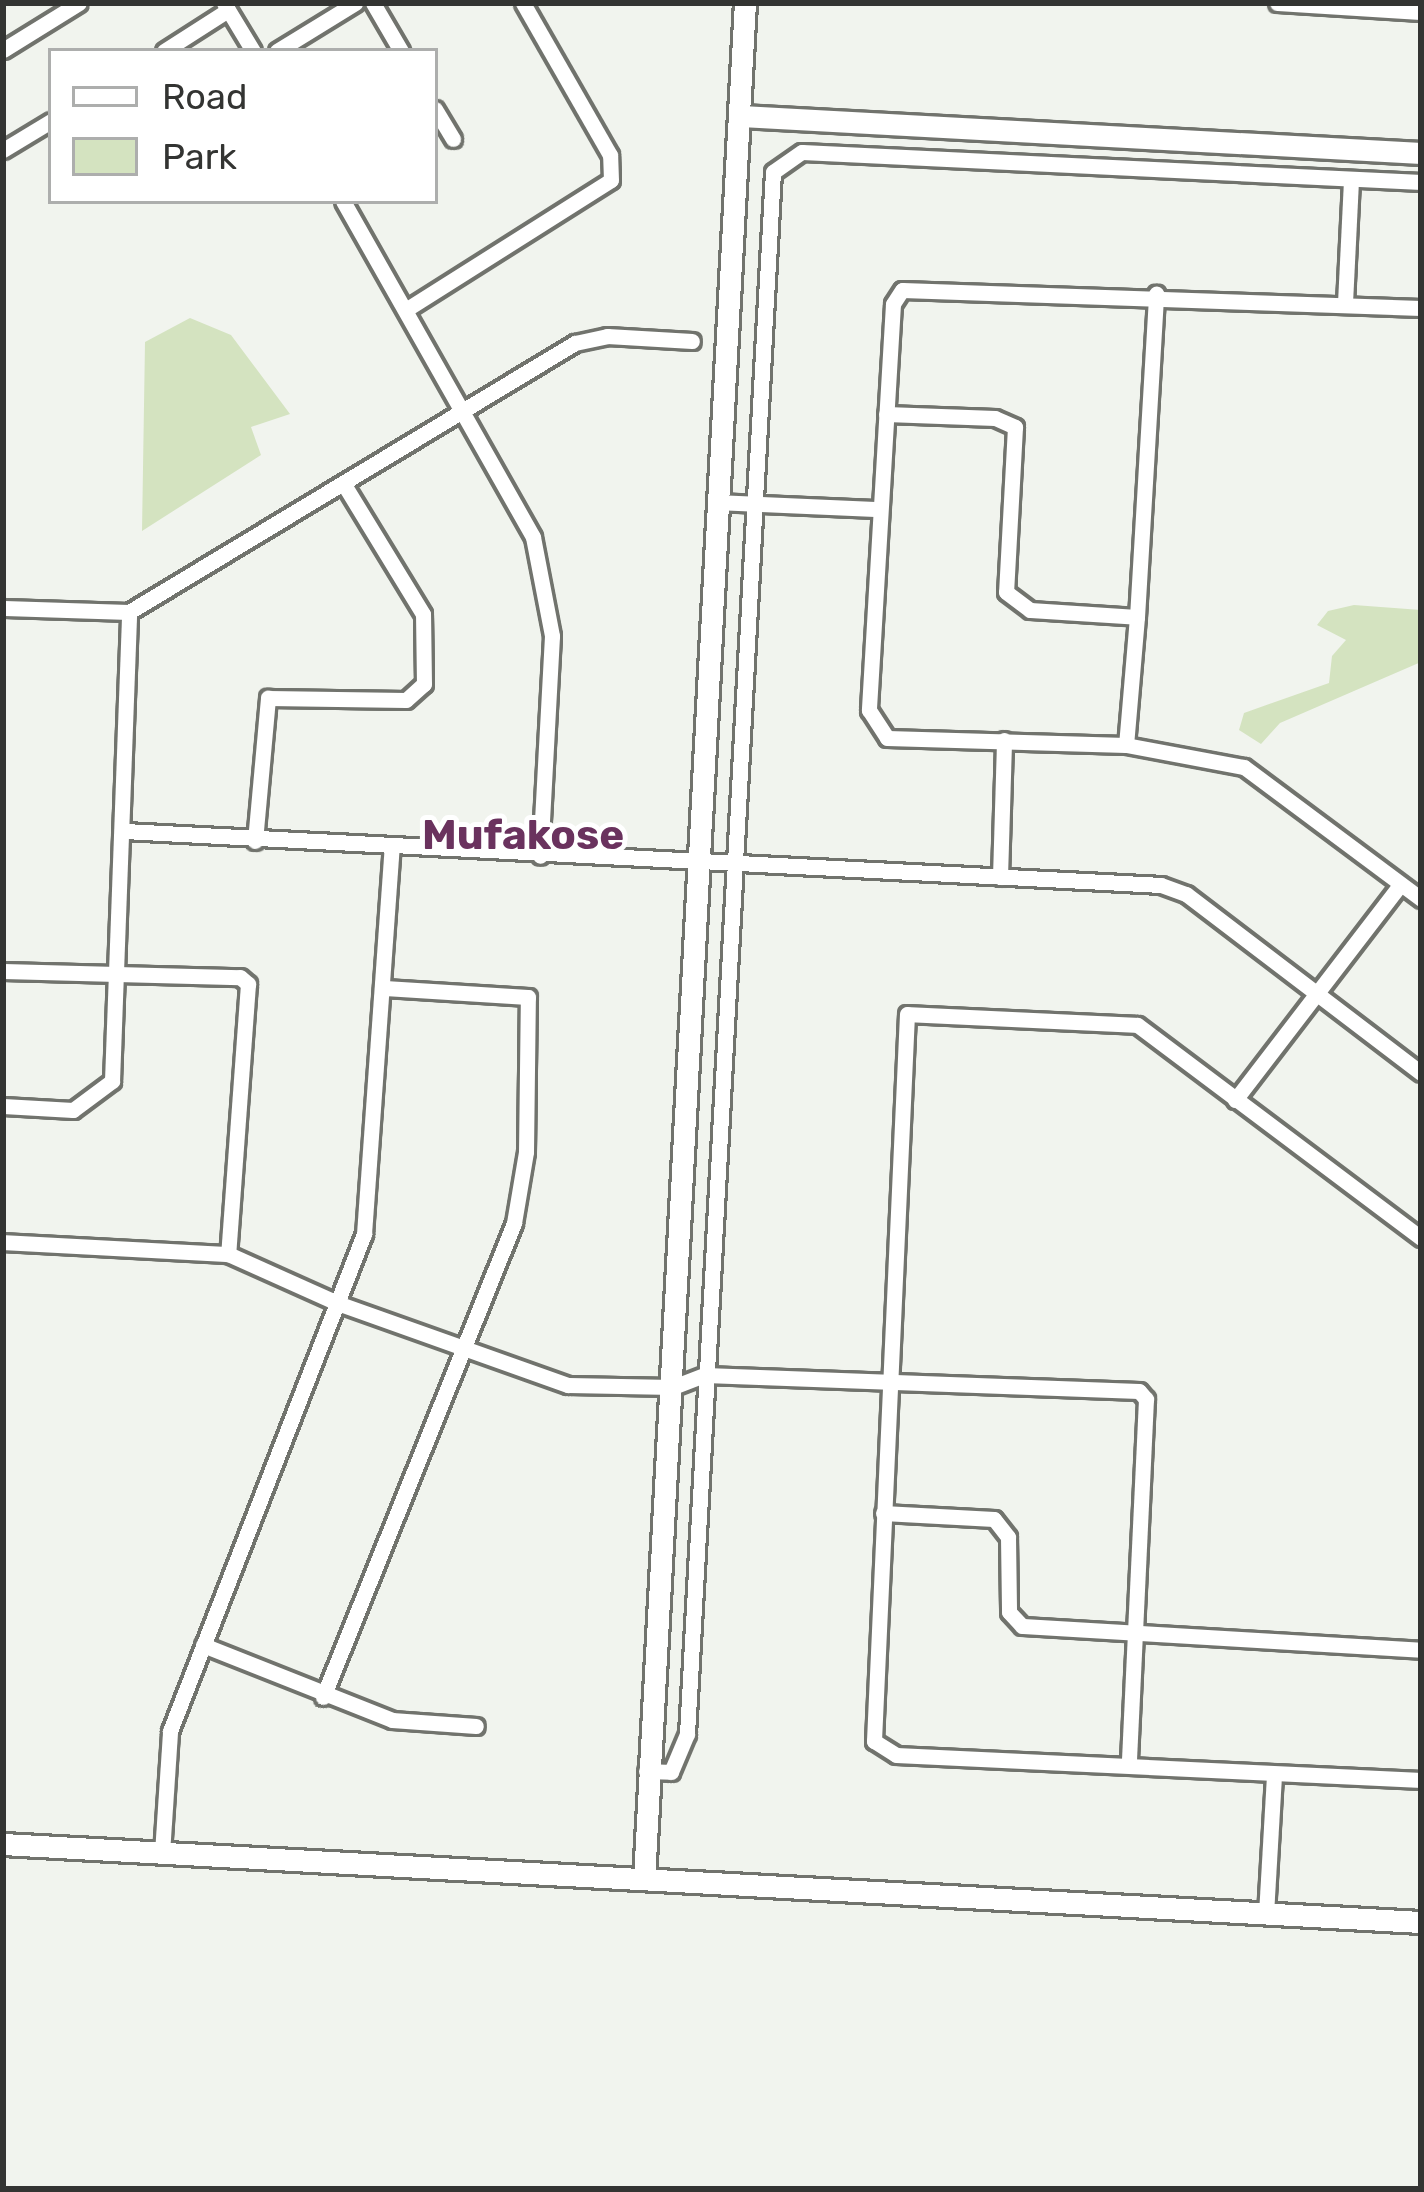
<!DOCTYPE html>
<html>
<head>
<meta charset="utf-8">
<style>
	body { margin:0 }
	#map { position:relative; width:1424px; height:2192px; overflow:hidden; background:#f1f4ee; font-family:Rubik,sans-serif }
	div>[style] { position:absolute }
	.green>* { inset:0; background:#d4e3c0 }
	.roads { filter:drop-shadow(3px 0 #71736d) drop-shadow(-3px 0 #71736d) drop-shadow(0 3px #71736d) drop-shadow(0 -3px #71736d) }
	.minor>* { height:15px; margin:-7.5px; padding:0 7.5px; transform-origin:7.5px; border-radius:7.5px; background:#fff }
	.tertiary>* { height:21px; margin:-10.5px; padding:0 10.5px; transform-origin:10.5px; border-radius:10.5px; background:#fff }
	span { translate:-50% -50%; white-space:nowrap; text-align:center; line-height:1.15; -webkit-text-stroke:10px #fff; paint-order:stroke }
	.district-label { font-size:42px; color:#6a325e; font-weight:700 }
	.frame { position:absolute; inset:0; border:6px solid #333432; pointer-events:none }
	.legend { position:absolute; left:48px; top:48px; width:390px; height:156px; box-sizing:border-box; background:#fff; border:3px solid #adaead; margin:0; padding:15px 21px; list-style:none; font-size:36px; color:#333432 }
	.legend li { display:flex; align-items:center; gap:24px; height:60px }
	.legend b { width:60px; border:3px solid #adaead }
</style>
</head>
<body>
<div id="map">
	<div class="green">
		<i style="clip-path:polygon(190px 318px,231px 335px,290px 414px,251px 427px,261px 455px,142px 531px,145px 342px)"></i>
		<i style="clip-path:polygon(1354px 605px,1421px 610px,1421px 662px,1280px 723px,1261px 744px,1239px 730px,1244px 713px,1329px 683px,1332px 656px,1346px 640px,1317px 625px,1328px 611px)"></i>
	</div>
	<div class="roads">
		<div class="minor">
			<i style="left:224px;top:3px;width:56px;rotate:58.9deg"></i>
			<i style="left:373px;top:3px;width:56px;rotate:59.7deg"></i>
			<i style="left:1277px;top:3px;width:144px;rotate:3.6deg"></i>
			<i style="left:3px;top:50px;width:89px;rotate:-31.7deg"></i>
			<i style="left:164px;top:51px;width:76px;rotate:-32.6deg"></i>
			<i style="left:277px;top:51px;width:92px;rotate:-31.6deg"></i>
			<i style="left:435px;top:109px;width:35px;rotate:59deg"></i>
			<i style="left:3px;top:150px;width:56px;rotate:-31.1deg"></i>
			<i style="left:343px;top:201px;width:386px;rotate:60.5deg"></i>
			<i style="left:533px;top:537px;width:101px;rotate:79.1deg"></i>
			<i style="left:552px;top:636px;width:220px;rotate:93.1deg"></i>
			<i style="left:1345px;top:303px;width:124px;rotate:-87.2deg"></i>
			<i style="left:1421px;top:308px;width:519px;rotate:-178.01deg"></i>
			<i style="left:902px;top:290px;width:17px;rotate:123deg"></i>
			<i style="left:893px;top:304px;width:407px;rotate:93.4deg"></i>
			<i style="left:869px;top:710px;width:33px;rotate:57deg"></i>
			<i style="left:887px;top:738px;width:239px;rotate:1.7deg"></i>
			<i style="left:1126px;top:745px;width:120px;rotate:10.6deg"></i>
			<i style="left:1244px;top:767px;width:221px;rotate:36.7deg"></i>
			<i style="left:407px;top:309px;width:241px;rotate:-32.3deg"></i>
			<i style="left:611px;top:180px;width:25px;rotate:-92deg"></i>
			<i style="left:610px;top:155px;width:175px;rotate:-119.8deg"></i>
			<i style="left:886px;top:414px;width:109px;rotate:2.1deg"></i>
			<i style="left:995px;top:418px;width:22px;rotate:24deg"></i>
			<i style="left:1015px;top:427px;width:165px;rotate:93.1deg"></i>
			<i style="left:1006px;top:592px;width:30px;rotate:37deg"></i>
			<i style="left:1030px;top:610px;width:107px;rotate:3.7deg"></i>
			<i style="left:1137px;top:617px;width:128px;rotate:94.9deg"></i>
			<i style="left:717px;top:502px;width:162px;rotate:2.5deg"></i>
			<i style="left:3px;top:608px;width:126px;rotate:1.8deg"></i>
			<i style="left:129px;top:612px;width:521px;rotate:-31.1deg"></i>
			<i style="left:575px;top:343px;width:33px;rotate:-12deg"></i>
			<i style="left:607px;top:336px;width:85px;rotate:3.4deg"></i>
			<i style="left:1137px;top:617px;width:324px;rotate:-86.6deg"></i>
			<i style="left:124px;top:831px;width:1038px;rotate:2.98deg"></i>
			<i style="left:1161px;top:885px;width:27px;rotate:20deg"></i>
			<i style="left:1186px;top:894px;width:295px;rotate:37.3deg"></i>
			<i style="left:255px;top:841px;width:144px;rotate:-84.8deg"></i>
			<i style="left:268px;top:698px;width:138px;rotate:0.8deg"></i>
			<i style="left:406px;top:700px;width:24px;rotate:-42deg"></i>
			<i style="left:424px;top:684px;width:70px;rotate:-90.8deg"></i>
			<i style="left:423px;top:614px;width:150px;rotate:-121.4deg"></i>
			<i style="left:1000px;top:877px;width:137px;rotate:-88.3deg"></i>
			<i style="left:3px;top:971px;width:237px;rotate:1.5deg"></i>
			<i style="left:240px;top:977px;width:11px;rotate:41deg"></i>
			<i style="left:248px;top:984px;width:271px;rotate:94.2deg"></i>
			<i style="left:1235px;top:1100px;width:271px;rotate:-52.5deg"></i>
			<i style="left:3px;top:1106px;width:70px;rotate:3.3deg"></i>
			<i style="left:73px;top:1110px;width:49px;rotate:-36.6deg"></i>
			<i style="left:112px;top:1081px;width:469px;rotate:-87.9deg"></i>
			<i style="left:1421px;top:1238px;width:355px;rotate:-143.1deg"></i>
			<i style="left:1137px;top:1025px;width:230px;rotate:-177.3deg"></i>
			<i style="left:907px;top:1014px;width:728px;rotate:92.6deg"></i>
			<i style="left:874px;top:1741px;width:26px;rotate:32deg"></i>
			<i style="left:896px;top:1755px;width:526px;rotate:2.73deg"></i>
			<i style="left:3px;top:1242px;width:225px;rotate:3.1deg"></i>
			<i style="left:228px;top:1254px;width:123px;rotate:24.1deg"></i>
			<i style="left:340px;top:1304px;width:242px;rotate:19.6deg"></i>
			<i style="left:568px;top:1385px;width:105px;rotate:1.1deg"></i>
			<i style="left:673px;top:1387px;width:34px;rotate:-21deg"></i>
			<i style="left:705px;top:1375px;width:434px;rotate:2.1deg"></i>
			<i style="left:1139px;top:1391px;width:11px;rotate:49deg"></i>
			<i style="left:1146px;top:1399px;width:365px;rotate:92.7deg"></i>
			<i style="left:883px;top:1513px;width:111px;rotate:3.1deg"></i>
			<i style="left:994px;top:1519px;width:23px;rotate:52deg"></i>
			<i style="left:1008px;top:1537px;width:75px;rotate:89.2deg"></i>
			<i style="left:1009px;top:1612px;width:19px;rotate:47deg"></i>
			<i style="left:1022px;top:1626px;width:400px;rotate:3.4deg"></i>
			<i style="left:203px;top:1645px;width:203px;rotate:21.6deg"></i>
			<i style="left:392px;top:1720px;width:84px;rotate:4.1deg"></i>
			<i style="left:323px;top:1697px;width:511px;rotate:-68.05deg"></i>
			<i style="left:514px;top:1223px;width:72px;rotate:-80.4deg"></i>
			<i style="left:526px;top:1152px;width:155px;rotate:-89.3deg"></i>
			<i style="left:528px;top:997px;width:144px;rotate:-176.4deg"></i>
			<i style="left:646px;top:1771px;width:25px;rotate:2deg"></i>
			<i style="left:671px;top:1772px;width:41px;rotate:-67.2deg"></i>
			<i style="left:687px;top:1734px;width:1564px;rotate:-86.85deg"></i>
			<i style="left:773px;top:172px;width:35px;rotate:-35deg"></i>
			<i style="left:802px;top:152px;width:620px;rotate:2.77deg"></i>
			<i style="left:162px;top:1853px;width:122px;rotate:-86.2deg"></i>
			<i style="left:170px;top:1731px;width:534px;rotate:-68.68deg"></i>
			<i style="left:364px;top:1234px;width:387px;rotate:-85.9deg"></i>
			<i style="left:1266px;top:1914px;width:140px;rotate:-86.7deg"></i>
		</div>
		<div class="tertiary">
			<i style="left:741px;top:116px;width:681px;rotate:3.11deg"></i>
			<i style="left:3px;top:1844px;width:1420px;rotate:3.15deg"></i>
			<i style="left:644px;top:1879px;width:1879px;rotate:-86.92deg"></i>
		</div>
	</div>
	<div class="district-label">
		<span style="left:523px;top:835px">Mufakose</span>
	</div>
	<div class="frame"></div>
	<ul class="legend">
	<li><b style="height:15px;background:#fff"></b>Road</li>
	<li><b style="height:33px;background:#d4e3c0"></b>Park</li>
	</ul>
</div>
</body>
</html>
